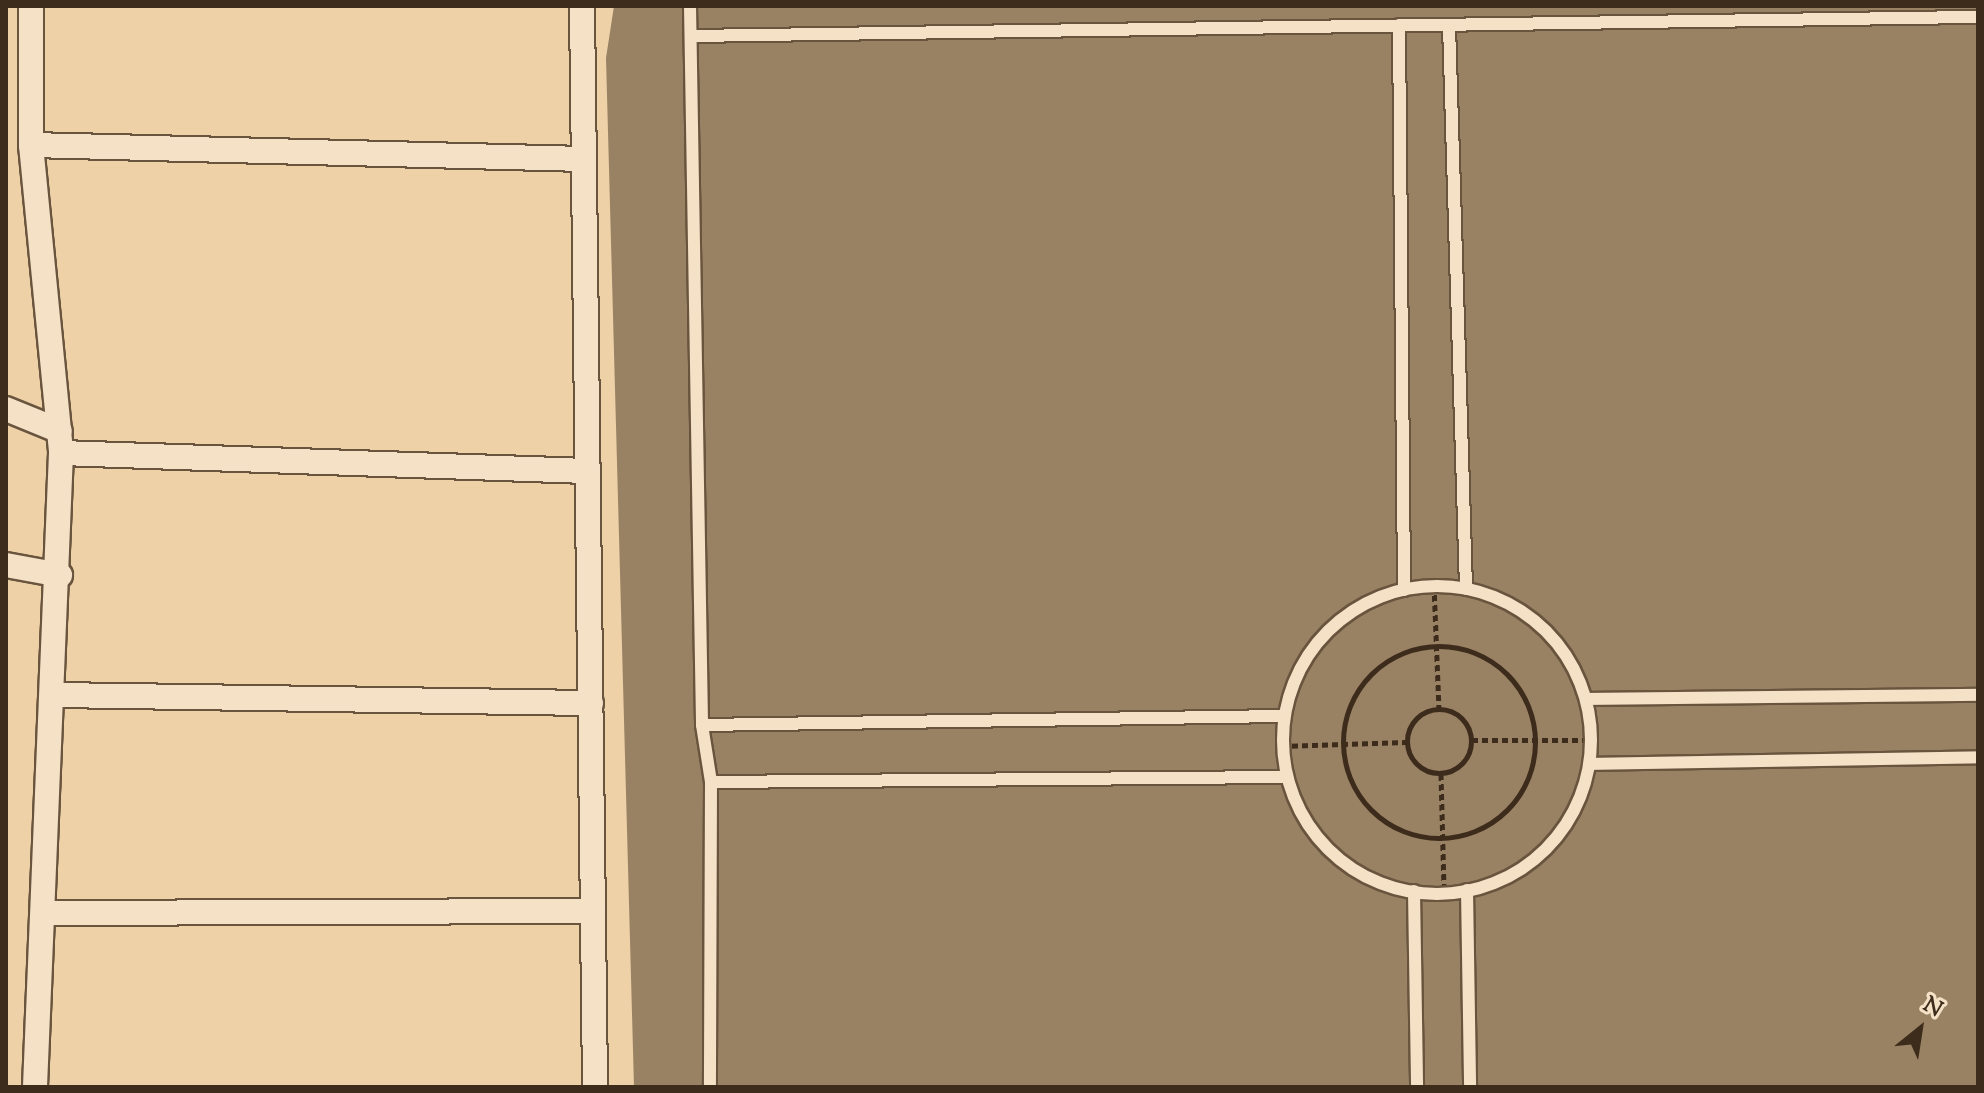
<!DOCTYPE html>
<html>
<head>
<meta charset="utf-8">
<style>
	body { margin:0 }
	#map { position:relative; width:1984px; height:1093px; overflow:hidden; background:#eed1a7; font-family:"Sorts Mill Goudy",serif }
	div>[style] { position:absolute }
	.building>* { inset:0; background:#998164 }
	.path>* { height:5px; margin-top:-2.5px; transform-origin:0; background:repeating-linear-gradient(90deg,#3d2b1b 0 6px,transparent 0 10px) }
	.path>.ring { margin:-2.5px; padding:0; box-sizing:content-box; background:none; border:5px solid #3d2b1b; border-radius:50% }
	.roads { filter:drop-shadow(2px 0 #69543e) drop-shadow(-2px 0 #69543e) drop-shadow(0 2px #69543e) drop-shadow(0 -2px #69543e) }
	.lane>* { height:12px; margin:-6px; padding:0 6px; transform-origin:6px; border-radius:6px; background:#f4e1c6 }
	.lane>.ring { margin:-6px; padding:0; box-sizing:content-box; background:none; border:12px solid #f4e1c6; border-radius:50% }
	.street>* { height:24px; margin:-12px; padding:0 12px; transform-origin:12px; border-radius:12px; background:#f4e1c6 }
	span { translate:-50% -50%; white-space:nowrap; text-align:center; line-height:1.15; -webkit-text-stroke:6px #f4e1c6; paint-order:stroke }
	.frame { position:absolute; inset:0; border:8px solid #3d2b1b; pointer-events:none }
	.north { position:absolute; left:1880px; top:989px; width:80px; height:80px; -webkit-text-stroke:6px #f4e1c6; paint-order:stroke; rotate:30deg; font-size:22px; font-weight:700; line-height:32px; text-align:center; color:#3d2b1b }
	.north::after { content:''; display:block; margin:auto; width:28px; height:36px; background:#3d2b1b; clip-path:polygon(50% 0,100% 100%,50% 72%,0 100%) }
</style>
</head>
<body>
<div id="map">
	<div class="building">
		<i style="clip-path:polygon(614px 6px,1978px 6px,1978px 1087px,634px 1087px,606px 58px)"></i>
	</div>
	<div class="path">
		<i style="left:1434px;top:585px;width:123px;rotate:87.7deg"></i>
		<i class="ring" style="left:1343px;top:646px;width:187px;height:187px"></i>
		<i class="ring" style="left:1407px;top:709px;width:59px;height:59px"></i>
		<i style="left:1472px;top:740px;width:119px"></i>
		<i style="left:1282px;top:746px;width:124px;rotate:-1.8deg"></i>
		<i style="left:1441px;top:774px;width:115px;rotate:88.5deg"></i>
	</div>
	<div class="roads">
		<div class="lane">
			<i style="left:690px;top:6px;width:719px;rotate:89.04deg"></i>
			<i style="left:702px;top:725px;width:58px;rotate:81deg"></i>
			<i style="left:711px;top:782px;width:305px;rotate:90.2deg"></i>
			<i style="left:1399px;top:25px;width:565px;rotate:89.49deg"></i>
			<i style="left:1449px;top:25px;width:564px;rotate:88.27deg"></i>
			<i style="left:691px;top:36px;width:1287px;rotate:-0.85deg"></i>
			<i class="ring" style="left:1283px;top:586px;width:296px;height:296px"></i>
			<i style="left:1587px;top:699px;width:391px;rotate:-0.6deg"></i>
			<i style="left:702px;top:725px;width:581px;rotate:-0.89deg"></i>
			<i style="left:1591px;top:764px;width:387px;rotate:-1deg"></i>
			<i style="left:711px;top:782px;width:575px;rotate:-0.5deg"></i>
			<i style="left:1467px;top:890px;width:197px;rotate:89.1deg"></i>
			<i style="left:1414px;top:891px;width:196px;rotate:89.1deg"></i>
		</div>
		<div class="street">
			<i style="left:31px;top:6px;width:139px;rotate:90deg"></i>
			<i style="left:31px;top:145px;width:309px;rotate:84.4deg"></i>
			<i style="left:61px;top:453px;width:635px;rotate:92.35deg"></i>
			<i style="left:582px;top:6px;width:1081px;rotate:89.31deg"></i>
			<i style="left:31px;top:145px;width:553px;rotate:1.45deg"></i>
			<i style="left:6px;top:409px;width:58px;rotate:22.2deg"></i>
			<i style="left:61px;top:453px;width:527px;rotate:1.96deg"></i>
			<i style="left:6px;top:565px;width:55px;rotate:10.5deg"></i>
			<i style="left:55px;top:695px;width:536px;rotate:0.86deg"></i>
			<i style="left:44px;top:913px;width:549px;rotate:-0.21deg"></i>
		</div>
	</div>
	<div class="frame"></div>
	<div class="north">N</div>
</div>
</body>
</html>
